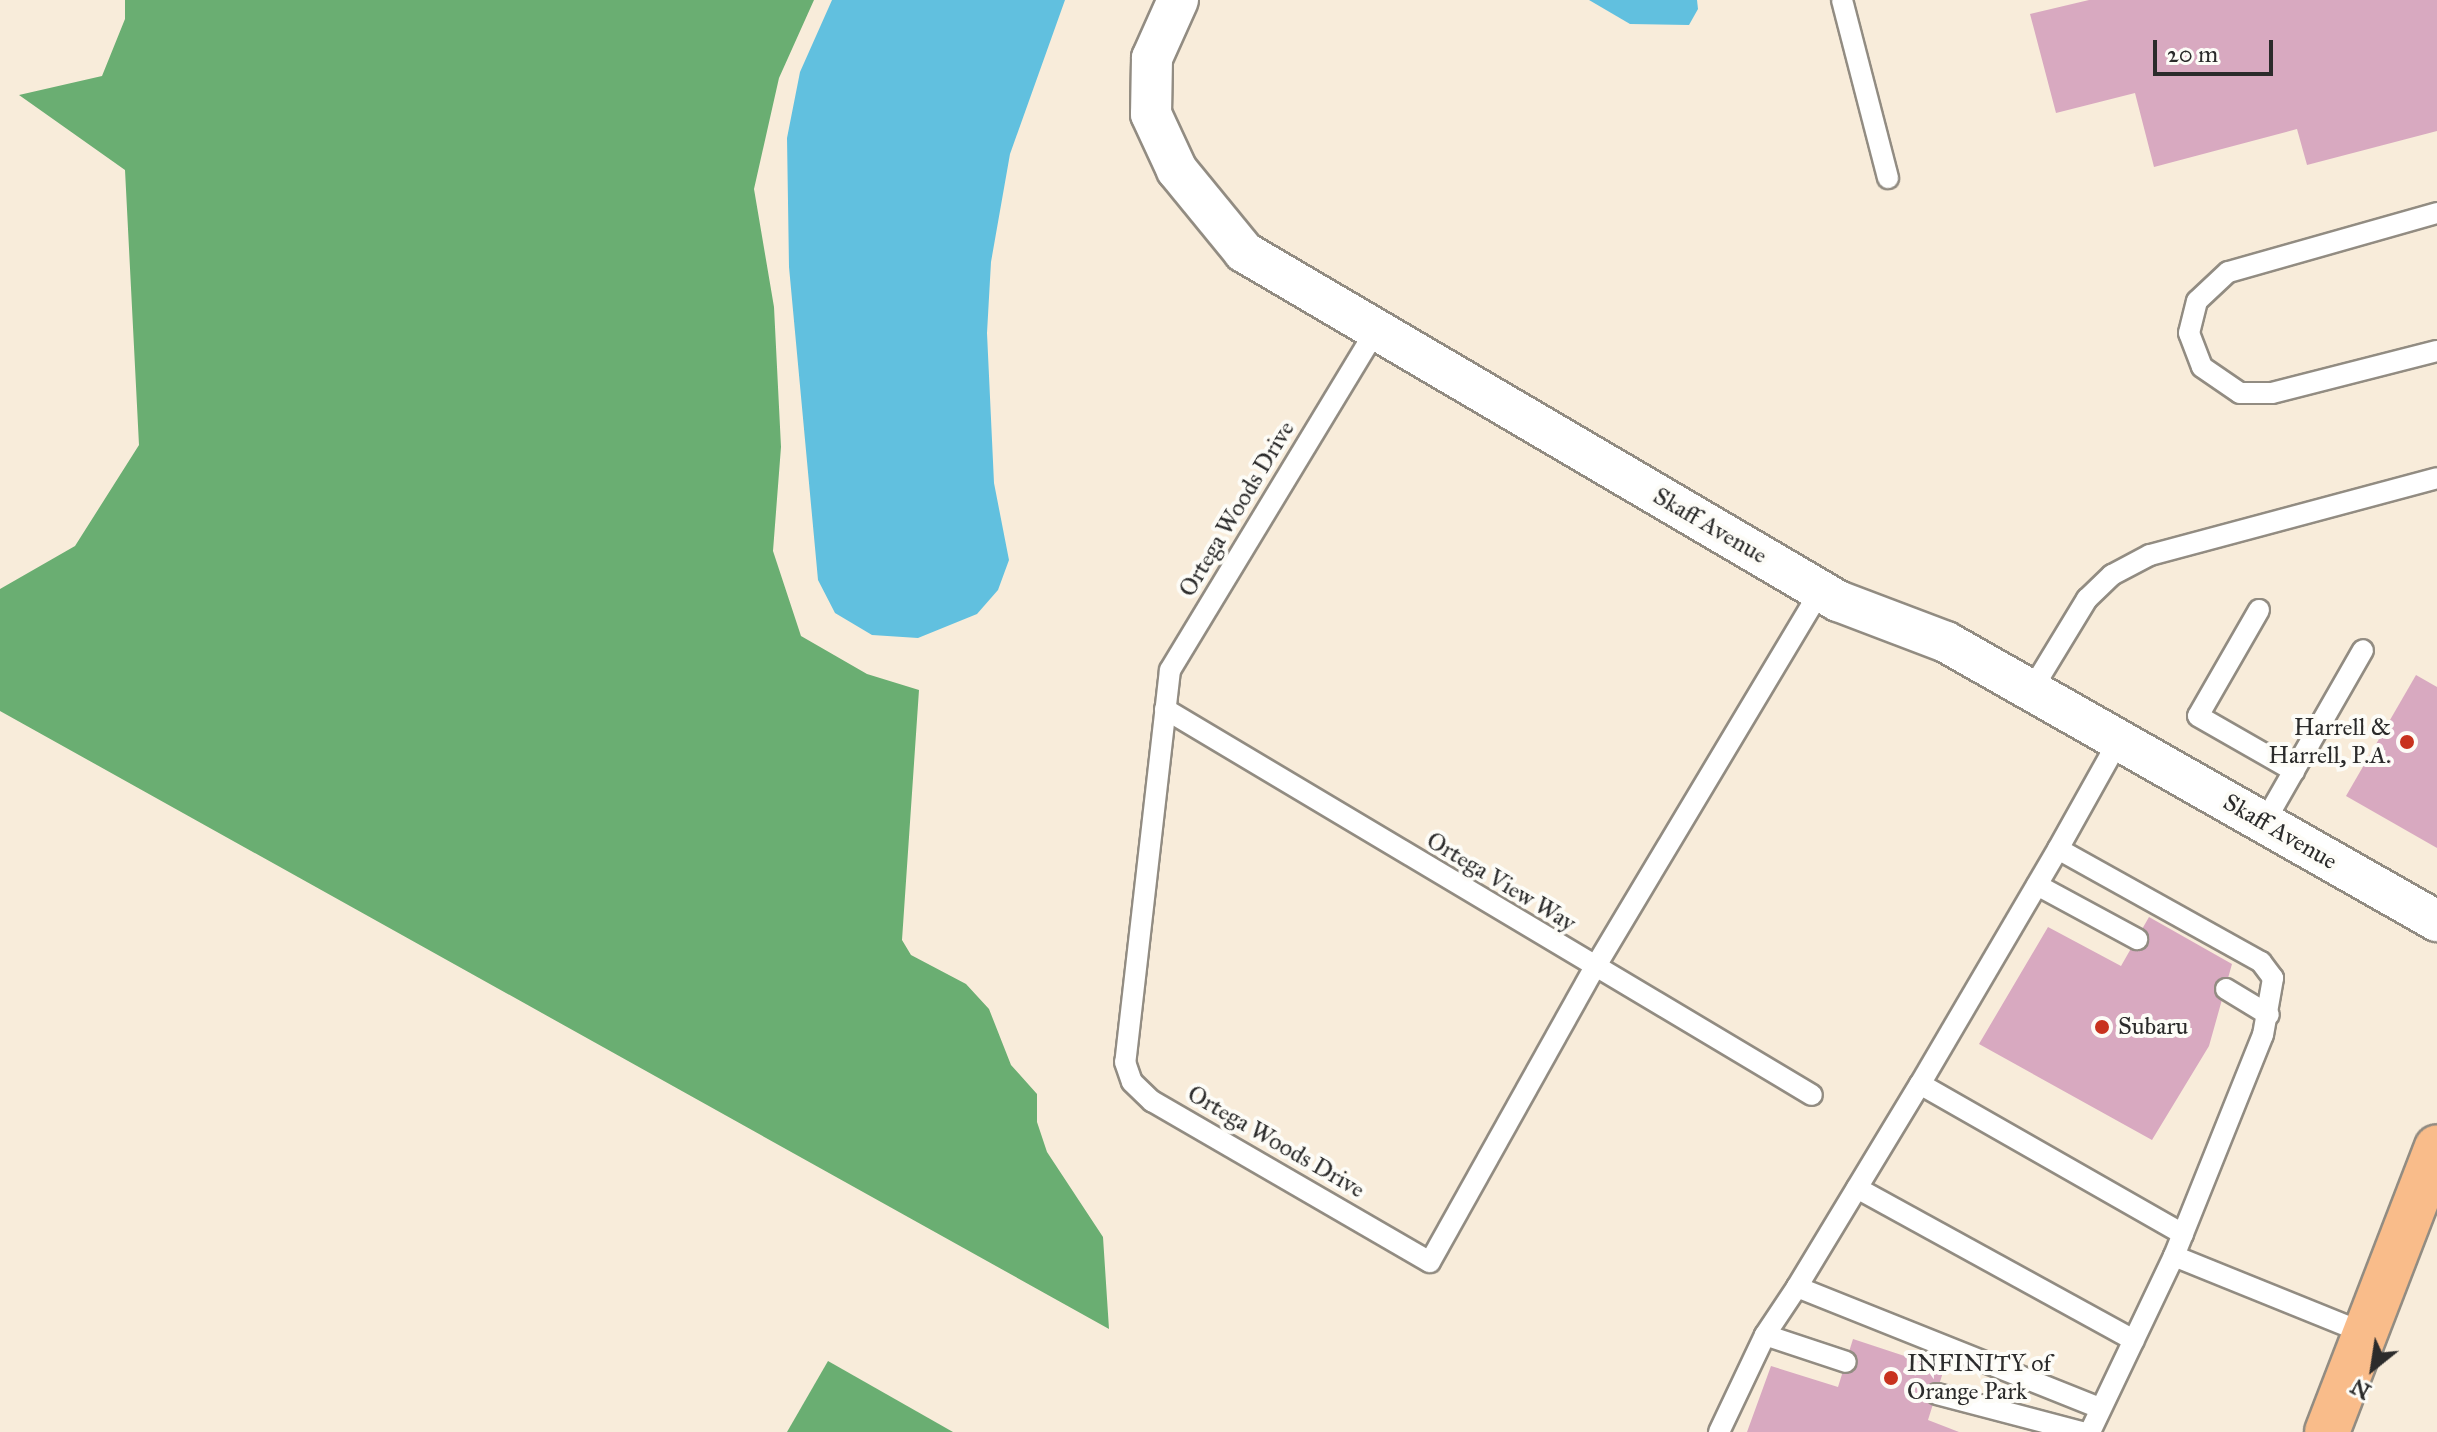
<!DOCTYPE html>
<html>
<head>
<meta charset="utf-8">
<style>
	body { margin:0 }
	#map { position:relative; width:2437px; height:1432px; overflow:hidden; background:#f8ecda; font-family:"IM FELL Great Primer",serif }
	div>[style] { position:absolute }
	.forest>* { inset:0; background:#6aae72 }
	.water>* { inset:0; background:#61c0df }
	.building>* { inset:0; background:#d8a9c0 }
	.roads { filter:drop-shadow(2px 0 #928c82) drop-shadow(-2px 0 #928c82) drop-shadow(0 2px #928c82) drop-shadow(0 -2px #928c82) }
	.lane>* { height:20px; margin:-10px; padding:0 10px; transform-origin:10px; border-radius:10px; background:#fff }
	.street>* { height:40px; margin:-20px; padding:0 20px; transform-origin:20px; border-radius:20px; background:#fff }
	.primary>* { height:44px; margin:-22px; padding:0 22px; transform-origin:22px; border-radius:22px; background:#f9bc8a }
	.dots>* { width:22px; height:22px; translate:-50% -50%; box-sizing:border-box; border:4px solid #fdfcf7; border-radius:50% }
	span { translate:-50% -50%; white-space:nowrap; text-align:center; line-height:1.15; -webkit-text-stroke:8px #fdfcf7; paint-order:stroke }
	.street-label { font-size:24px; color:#2b2b2b }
	.poi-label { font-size:24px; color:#2b2b2b }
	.right { translate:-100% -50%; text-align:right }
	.left { translate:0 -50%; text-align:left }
	.north { position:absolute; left:2333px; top:1328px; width:80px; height:80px; -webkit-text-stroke:6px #fdfcf7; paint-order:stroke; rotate:210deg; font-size:22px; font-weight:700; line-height:32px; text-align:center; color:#2b2b2b }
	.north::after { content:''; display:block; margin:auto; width:28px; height:36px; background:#2b2b2b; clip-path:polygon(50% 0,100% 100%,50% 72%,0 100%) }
	.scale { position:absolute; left:2153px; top:40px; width:120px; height:36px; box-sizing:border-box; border:4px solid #2b2b2b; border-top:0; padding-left:10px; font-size:24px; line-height:28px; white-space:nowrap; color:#2b2b2b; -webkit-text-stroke:6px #fdfcf7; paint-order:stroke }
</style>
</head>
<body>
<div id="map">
	<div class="forest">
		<i style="clip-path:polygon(125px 0,814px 0,779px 78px,754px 189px,774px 307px,781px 447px,773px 551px,801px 636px,867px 674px,919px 690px,902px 940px,911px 955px,966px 984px,989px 1009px,1011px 1065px,1037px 1094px,1037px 1122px,1047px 1152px,1103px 1237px,1109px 1329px,0 711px,0 589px,75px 546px,139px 445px,125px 170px,19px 95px,102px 76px,125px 19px)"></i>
		<i style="clip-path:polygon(828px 1361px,953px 1432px,787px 1432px)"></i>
	</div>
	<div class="water">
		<i style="clip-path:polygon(832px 0,1065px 0,1010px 154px,991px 262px,987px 333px,994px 483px,1009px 560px,998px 590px,977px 614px,918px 638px,872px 635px,835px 613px,818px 580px,789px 267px,787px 138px,800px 72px)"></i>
		<i style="clip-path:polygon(1589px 0,1697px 0,1698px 9px,1689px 25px,1630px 24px)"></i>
	</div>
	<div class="building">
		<i style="clip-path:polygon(2089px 0,2437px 0,2437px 131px,2307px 165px,2297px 129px,2154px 167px,2135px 93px,2056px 113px,2030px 14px)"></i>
		<i style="clip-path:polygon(2416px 675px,2437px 687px,2437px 848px,2346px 796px)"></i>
		<i style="clip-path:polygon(2149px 917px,2232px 964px,2209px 1046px,2152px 1140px,1979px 1044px,2048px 927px,2121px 966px)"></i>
		<i style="clip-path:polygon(1853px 1339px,1944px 1369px,1928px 1420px,1959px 1432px,1747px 1432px,1771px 1366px,1838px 1387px)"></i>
	</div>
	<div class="roads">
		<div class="lane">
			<i style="left:1842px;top:0;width:184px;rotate:75.5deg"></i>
			<i style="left:2437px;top:213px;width:217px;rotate:164.2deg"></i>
			<i style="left:2228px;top:272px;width:42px;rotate:136.9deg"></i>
			<i style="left:2197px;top:301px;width:33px;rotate:104deg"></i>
			<i style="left:2189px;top:333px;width:36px;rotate:69deg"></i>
			<i style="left:2202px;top:367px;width:46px;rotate:34.4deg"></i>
			<i style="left:2240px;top:393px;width:32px"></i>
			<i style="left:2272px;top:393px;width:170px;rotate:-14.3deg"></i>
			<i style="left:1376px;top:330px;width:398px;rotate:121.2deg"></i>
			<i style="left:1170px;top:670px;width:395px;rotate:96.5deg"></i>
			<i style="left:1125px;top:1062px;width:21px;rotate:71deg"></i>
			<i style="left:1132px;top:1082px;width:28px;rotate:44deg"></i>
			<i style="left:1152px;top:1101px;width:321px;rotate:30.1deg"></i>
			<i style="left:1430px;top:1262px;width:336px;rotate:-60.8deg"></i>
			<i style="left:1594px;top:969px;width:440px;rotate:-59.1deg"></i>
			<i style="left:2259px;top:610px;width:122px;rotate:119.9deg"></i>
			<i style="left:2198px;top:716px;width:111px;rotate:29.8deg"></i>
			<i style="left:2031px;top:691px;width:108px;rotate:-58.7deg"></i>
			<i style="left:2087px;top:599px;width:35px;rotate:-44deg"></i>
			<i style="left:2112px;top:575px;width:43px;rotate:-27.8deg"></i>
			<i style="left:2150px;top:555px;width:297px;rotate:-15deg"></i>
			<i style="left:1165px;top:709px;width:753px;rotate:30.82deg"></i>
			<i style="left:2264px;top:823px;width:199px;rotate:-60.2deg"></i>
			<i style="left:2058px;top:849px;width:125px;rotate:-60.8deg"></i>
			<i style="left:2037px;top:885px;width:114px;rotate:28.4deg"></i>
			<i style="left:2226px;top:989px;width:50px;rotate:31.2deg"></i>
			<i style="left:1857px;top:1188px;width:316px;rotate:28.8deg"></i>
			<i style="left:2174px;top:1256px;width:238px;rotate:-68.1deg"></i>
			<i style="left:2263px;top:1035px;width:58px;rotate:-80deg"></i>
			<i style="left:2273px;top:978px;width:20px;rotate:-127deg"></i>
			<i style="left:2261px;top:962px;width:232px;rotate:-150.9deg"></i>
			<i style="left:2058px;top:849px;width:273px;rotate:120.4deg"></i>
			<i style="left:1920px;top:1084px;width:303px;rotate:29.7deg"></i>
			<i style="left:1797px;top:1287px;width:237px;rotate:-58.8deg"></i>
			<i style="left:1765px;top:1335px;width:85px;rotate:18.4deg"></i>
			<i style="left:1937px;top:1394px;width:150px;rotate:14.7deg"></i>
			<i style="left:1719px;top:1432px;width:107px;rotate:-64.6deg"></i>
			<i style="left:1765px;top:1335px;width:58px;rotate:-56.3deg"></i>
			<i style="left:1797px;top:1287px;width:326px;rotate:21.8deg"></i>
			<i style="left:2090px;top:1432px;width:195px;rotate:-64.5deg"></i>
			<i style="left:2174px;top:1256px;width:206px;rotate:22deg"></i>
		</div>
		<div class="street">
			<i style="left:1178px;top:0;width:64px;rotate:114.1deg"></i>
			<i style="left:1152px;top:58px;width:56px;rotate:91deg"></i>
			<i style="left:1151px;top:114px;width:62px;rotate:65.1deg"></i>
			<i style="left:1177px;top:170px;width:106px;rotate:50.7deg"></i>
			<i style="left:1244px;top:252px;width:689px;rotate:30.44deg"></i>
			<i style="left:1838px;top:601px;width:116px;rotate:20.8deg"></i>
			<i style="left:1946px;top:642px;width:565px;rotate:29.61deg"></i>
		</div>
		<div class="primary">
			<i style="left:2327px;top:1432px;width:305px;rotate:-68.9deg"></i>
		</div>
	</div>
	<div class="dots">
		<i style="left:2407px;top:742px;background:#c8321e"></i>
		<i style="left:2102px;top:1027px;background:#c8321e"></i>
		<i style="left:1891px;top:1378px;background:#c8321e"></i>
	</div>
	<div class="street-label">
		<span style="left:1237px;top:509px;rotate:-59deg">Ortega Woods Drive</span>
		<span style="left:1710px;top:526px;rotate:30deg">Skaff Avenue</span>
		<span style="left:2280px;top:832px;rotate:30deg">Skaff Avenue</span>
		<span style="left:1501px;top:882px;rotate:31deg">Ortega View Way</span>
		<span style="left:1276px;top:1142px;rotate:30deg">Ortega Woods Drive</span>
	</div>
	<div class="poi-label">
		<span class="right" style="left:2391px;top:742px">Harrell &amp;<br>Harrell, P.A.</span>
		<span class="left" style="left:2118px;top:1027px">Subaru</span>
		<span class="left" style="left:1907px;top:1378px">INFINITY of<br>Orange Park</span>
	</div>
	<div class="north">N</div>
	<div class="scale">20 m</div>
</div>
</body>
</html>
